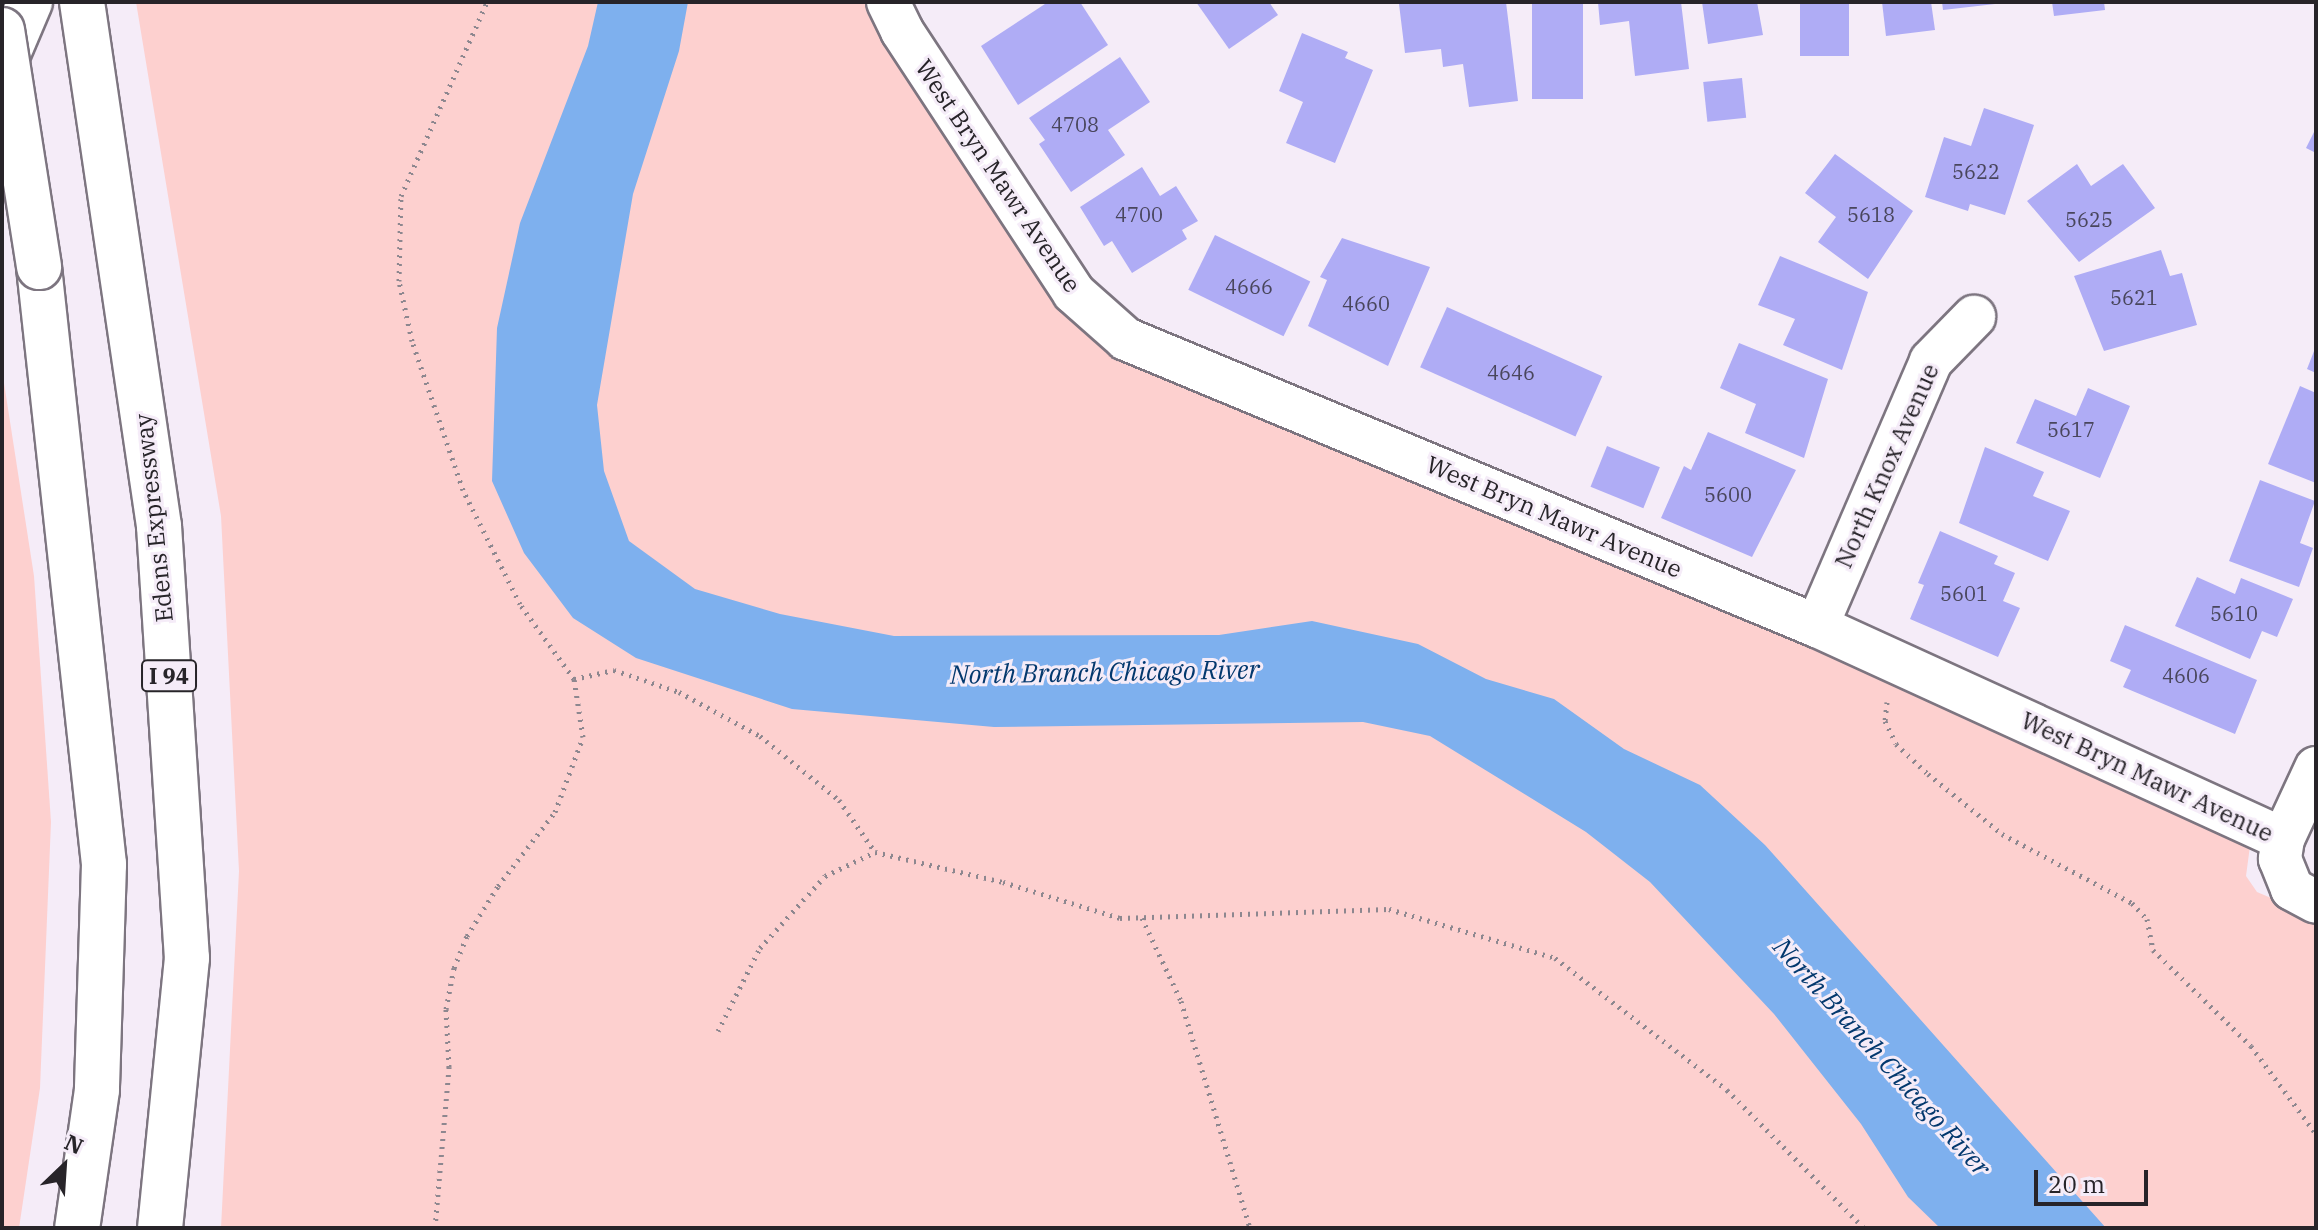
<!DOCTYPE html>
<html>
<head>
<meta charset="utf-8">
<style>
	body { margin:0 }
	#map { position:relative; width:2318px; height:1230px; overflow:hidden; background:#f5ecf8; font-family:"IBM Plex Serif",serif }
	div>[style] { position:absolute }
	.green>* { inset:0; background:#fdd0cf }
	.water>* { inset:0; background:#7eb0ee }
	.building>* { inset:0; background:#afacf5; transform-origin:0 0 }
	.path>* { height:5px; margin-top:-2.5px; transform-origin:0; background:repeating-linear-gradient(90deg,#8d878f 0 2px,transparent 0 8px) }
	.roads { filter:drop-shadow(2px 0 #7d7580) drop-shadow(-2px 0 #7d7580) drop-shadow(0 2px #7d7580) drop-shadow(0 -2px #7d7580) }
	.street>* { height:42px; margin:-21px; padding:0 21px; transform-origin:21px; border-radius:21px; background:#fff }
	.primary>* { height:44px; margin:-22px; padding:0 22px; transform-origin:22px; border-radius:22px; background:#fff }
	.highway>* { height:44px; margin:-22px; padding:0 22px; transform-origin:22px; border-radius:22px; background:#fff }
	.bridges { filter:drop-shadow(2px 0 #7d7580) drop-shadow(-2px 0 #7d7580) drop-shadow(0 2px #7d7580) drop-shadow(0 -2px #7d7580) }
	.highway-bridge>* { height:44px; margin:-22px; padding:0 22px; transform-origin:22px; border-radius:22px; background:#fff }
	span { translate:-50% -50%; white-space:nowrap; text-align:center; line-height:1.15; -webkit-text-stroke:6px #f5ecf8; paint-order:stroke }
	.number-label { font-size:20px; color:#49465c }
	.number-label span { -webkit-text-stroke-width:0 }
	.shield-label span { padding:2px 6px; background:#f5ecf8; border:2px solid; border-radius:6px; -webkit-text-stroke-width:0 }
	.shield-label { font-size:22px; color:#272429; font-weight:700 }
	.street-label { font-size:24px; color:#272429 }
	.water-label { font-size:26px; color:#03386e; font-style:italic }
	.frame { position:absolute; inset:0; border:4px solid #272429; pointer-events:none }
	.north { position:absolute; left:24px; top:1126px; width:80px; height:80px; -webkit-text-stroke:6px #f5ecf8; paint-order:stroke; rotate:25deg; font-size:22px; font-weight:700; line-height:32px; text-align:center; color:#272429 }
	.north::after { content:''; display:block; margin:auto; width:28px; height:36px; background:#272429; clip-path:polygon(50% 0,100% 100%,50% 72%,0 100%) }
	.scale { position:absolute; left:2034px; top:1170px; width:114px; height:36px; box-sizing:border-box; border:4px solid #272429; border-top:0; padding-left:10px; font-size:24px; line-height:28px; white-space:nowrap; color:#272429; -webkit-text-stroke:6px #f5ecf8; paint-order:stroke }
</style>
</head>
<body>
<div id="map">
	<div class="green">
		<i style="clip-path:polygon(136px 2px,869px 2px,1025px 251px,1085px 332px,2252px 831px,2246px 876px,2257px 892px,2316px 917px,2316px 1228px,221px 1228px,239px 871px,221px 516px)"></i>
		<i style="clip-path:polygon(2px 370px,34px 576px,51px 822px,40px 1088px,19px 1228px,2px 1228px)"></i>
	</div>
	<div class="water">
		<i style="clip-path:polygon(598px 2px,688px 2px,679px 51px,633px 194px,597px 405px,604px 471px,629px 541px,695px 589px,780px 614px,894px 636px,1219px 635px,1312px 621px,1418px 644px,1486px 679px,1554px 699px,1624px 749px,1700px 785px,1765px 845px,2106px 1228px,1940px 1228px,1908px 1197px,1861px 1124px,1774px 1014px,1650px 882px,1586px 832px,1430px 736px,1363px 722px,994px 727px,792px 709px,636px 658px,573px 618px,524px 553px,492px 481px,497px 328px,520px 223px,588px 46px)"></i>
	</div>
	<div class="building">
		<i style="clip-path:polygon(1048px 2px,1080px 2px,1108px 45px,1018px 105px,981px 46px)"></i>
		<i style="clip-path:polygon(1196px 2px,1269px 2px,1278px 15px,1229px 49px)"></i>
		<i style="clip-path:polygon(1419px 2px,1506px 2px,1518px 101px,1469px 107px,1463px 64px,1443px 67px,1441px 49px,1405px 53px,1399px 4px)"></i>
		<i style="left:1532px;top:2px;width:51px;height:97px"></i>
		<i style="clip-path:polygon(1598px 2px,1681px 2px,1689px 69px,1635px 76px,1629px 21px,1600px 25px)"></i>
		<i style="clip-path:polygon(1702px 2px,1757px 2px,1763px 35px,1708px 44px)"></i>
		<i style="left:1800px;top:2px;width:49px;height:54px"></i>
		<i style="clip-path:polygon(1882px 2px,1931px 2px,1935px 30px,1886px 36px)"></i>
		<i style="clip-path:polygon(1942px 2px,1995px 2px,1995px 4px,1943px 10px)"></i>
		<i style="clip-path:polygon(2052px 2px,2104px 2px,2105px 10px,2054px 16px)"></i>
		<i style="clip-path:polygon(1302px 33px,1348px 52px,1345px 58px,1373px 70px,1335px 163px,1286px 143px,1303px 102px,1279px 91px)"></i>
		<i style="clip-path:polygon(1120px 57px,1150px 102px,1108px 130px,1125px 155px,1071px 192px,1039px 144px,1045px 140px,1029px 118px)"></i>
		<i style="left:1742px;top:78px;width:40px;height:39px;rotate:84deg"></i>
		<i style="clip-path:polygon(1984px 108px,2034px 125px,2005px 215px,1970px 204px,1968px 211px,1925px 197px,1944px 137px,1971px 146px)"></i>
		<i style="clip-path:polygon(2316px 128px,2316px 153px,2306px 148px)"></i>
		<i style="clip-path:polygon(1835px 154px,1913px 211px,1868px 279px,1818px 242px,1836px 217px,1805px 193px)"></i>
		<i style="clip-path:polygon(2077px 164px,2091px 186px,2123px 164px,2155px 208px,2079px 262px,2027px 201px)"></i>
		<i style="clip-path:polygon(1142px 167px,1160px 196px,1176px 186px,1198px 221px,1182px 230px,1187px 239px,1132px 273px,1112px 241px,1104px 246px,1080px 207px)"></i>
		<i style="left:1215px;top:235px;width:106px;height:61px;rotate:26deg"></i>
		<i style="clip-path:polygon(1342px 238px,1430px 267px,1388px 366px,1308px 326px,1327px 280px,1320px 277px)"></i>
		<i style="clip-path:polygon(2161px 250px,2170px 276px,2182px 273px,2197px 325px,2104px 351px,2074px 276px)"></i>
		<i style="clip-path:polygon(1780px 256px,1868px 292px,1842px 370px,1783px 345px,1795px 319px,1758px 305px)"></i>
		<i style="left:1447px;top:307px;width:170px;height:66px;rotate:24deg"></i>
		<i style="clip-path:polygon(1739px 343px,1828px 379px,1804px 458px,1745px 433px,1756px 404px,1720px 388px)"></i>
		<i style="clip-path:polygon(2316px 346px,2316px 373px,2307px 369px)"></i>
		<i style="clip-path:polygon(2300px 386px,2316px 393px,2316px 483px,2268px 464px)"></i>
		<i style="clip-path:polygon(2088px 388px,2130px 406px,2100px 478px,2016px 443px,2035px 399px,2076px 416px)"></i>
		<i style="clip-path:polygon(1708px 432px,1796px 470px,1752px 557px,1661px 518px,1684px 466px,1691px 470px)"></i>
		<i style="left:1607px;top:446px;width:57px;height:44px;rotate:22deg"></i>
		<i style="clip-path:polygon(1985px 447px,2044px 472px,2033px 496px,2070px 511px,2048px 561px,1959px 523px)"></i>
		<i style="clip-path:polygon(2260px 480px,2315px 501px,2300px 543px,2313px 548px,2299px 587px,2229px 561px)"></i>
		<i style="clip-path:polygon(1940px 531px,1998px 556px,1994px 564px,2015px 573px,2003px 601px,2020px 608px,1998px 657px,1910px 619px,1924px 585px,1918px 583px)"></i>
		<i style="clip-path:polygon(2197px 577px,2235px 594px,2241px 578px,2293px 599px,2277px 637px,2262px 631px,2250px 659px,2175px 626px)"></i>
		<i style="clip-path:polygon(2125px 625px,2257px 680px,2235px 734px,2123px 687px,2131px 670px,2110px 661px)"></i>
	</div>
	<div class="path">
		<i style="left:574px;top:679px;width:41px;rotate:-12.7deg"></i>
		<i style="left:614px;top:670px;width:69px;rotate:18.7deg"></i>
		<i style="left:679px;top:692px;width:92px;rotate:28.5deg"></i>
		<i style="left:760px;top:736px;width:102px;rotate:39deg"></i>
		<i style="left:839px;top:800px;width:63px;rotate:55.3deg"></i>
		<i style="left:1887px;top:702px;width:19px;rotate:96deg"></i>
		<i style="left:1885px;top:721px;width:25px;rotate:64deg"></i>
		<i style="left:1896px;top:744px;width:44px;rotate:43.2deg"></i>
		<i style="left:1928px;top:774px;width:95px;rotate:39deg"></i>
		<i style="left:2002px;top:834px;width:147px;rotate:28deg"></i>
		<i style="left:2132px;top:903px;width:22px;rotate:47deg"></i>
		<i style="left:2147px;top:919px;width:32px;rotate:79deg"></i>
		<i style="left:2153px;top:950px;width:137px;rotate:44.4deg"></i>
		<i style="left:2251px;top:1046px;width:109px;rotate:53.5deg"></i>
		<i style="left:1142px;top:918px;width:92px;rotate:64.8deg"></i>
		<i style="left:1181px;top:1001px;width:237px;rotate:73.1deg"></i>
		<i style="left:718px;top:1031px;width:93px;rotate:-63.2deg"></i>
		<i style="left:760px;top:948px;width:97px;rotate:-47.9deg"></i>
		<i style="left:825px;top:876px;width:55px;rotate:-25.6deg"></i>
		<i style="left:875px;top:852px;width:131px;rotate:13.2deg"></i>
		<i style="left:1003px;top:882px;width:122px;rotate:17.1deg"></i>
		<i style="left:1120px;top:918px;width:269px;rotate:-1.9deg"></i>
		<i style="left:1389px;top:909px;width:173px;rotate:16.4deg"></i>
		<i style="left:1555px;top:958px;width:217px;rotate:37.5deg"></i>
		<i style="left:1727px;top:1090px;width:194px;rotate:45.2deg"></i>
		<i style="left:435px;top:1228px;width:162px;rotate:-85deg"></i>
		<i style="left:449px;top:1067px;width:58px;rotate:-93deg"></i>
		<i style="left:446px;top:1009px;width:42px;rotate:-79deg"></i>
		<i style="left:454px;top:968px;width:35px;rotate:-68deg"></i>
		<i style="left:467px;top:936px;width:59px;rotate:-58.2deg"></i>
		<i style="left:498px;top:886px;width:93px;rotate:-52.4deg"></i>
		<i style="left:555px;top:812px;width:80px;rotate:-69.5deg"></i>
		<i style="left:583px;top:737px;width:59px;rotate:-98.8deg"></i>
		<i style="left:574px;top:679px;width:92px;rotate:-125.8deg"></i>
		<i style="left:520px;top:604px;width:127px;rotate:-116.6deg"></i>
		<i style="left:463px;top:490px;width:157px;rotate:-108.9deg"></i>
		<i style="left:412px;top:341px;width:61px;rotate:-102.2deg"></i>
		<i style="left:399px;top:281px;width:85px;rotate:-88.7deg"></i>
		<i style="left:401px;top:196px;width:212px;rotate:-66.1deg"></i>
	</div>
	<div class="roads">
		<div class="street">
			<i style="left:888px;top:2px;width:32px;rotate:64deg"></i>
			<i style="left:902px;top:31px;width:313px;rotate:56.7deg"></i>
			<i style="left:1074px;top:293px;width:69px;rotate:41.5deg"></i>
			<i style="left:1126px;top:339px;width:748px;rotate:22.56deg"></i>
			<i style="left:1817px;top:626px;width:512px;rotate:24.56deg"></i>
			<i style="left:1817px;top:626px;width:288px;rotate:-66.7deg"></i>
			<i style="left:1931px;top:361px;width:62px;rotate:-45.7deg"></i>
			<i style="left:2316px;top:768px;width:78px;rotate:114.9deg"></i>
			<i style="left:2283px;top:839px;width:20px;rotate:99deg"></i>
			<i style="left:2280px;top:859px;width:32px;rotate:68deg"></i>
			<i style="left:2292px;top:889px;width:27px;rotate:28deg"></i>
		</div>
		<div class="primary">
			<i style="left:2px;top:68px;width:72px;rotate:-67deg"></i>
		</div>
		<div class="highway">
			<i style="left:82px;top:2px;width:530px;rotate:81.64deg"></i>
			<i style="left:159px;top:526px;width:433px;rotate:86.3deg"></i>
			<i style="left:187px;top:958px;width:271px;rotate:95.7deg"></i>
			<i style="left:39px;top:267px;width:601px;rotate:83.79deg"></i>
			<i style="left:104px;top:864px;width:226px;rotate:91.8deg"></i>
			<i style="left:97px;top:1090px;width:139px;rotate:98.2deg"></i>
		</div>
	</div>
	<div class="bridges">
		<div class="highway-bridge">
			<i style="left:2px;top:30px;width:240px;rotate:81.1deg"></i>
		</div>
	</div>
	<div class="number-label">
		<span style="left:1075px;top:124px">4708</span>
		<span style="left:1976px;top:171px">5622</span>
		<span style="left:1139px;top:214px">4700</span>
		<span style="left:1871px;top:214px">5618</span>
		<span style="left:2089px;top:219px">5625</span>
		<span style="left:1249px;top:286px">4666</span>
		<span style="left:2134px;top:297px">5621</span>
		<span style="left:1366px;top:303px">4660</span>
		<span style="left:1511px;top:372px">4646</span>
		<span style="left:2071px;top:429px">5617</span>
		<span style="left:1728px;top:494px">5600</span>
		<span style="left:1964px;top:593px">5601</span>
		<span style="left:2234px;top:613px">5610</span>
		<span style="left:2186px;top:675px">4606</span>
	</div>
	<div class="shield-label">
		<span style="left:169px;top:676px">I 94</span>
	</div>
	<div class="street-label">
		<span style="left:998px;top:176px;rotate:56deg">West Bryn Mawr Avenue</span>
		<span style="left:1887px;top:466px;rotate:-66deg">North Knox Avenue</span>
		<span style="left:1554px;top:517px;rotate:23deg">West Bryn Mawr Avenue</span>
		<span style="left:154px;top:518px;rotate:-96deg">Edens Expressway</span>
		<span style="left:2147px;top:777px;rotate:25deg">West Bryn Mawr Avenue</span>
	</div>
	<div class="water-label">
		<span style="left:1105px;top:672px;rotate:-1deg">North Branch Chicago River</span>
		<span style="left:1882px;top:1057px;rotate:48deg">North Branch Chicago River</span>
	</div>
	<div class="frame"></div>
	<div class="north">N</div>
	<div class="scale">20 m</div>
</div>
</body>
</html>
